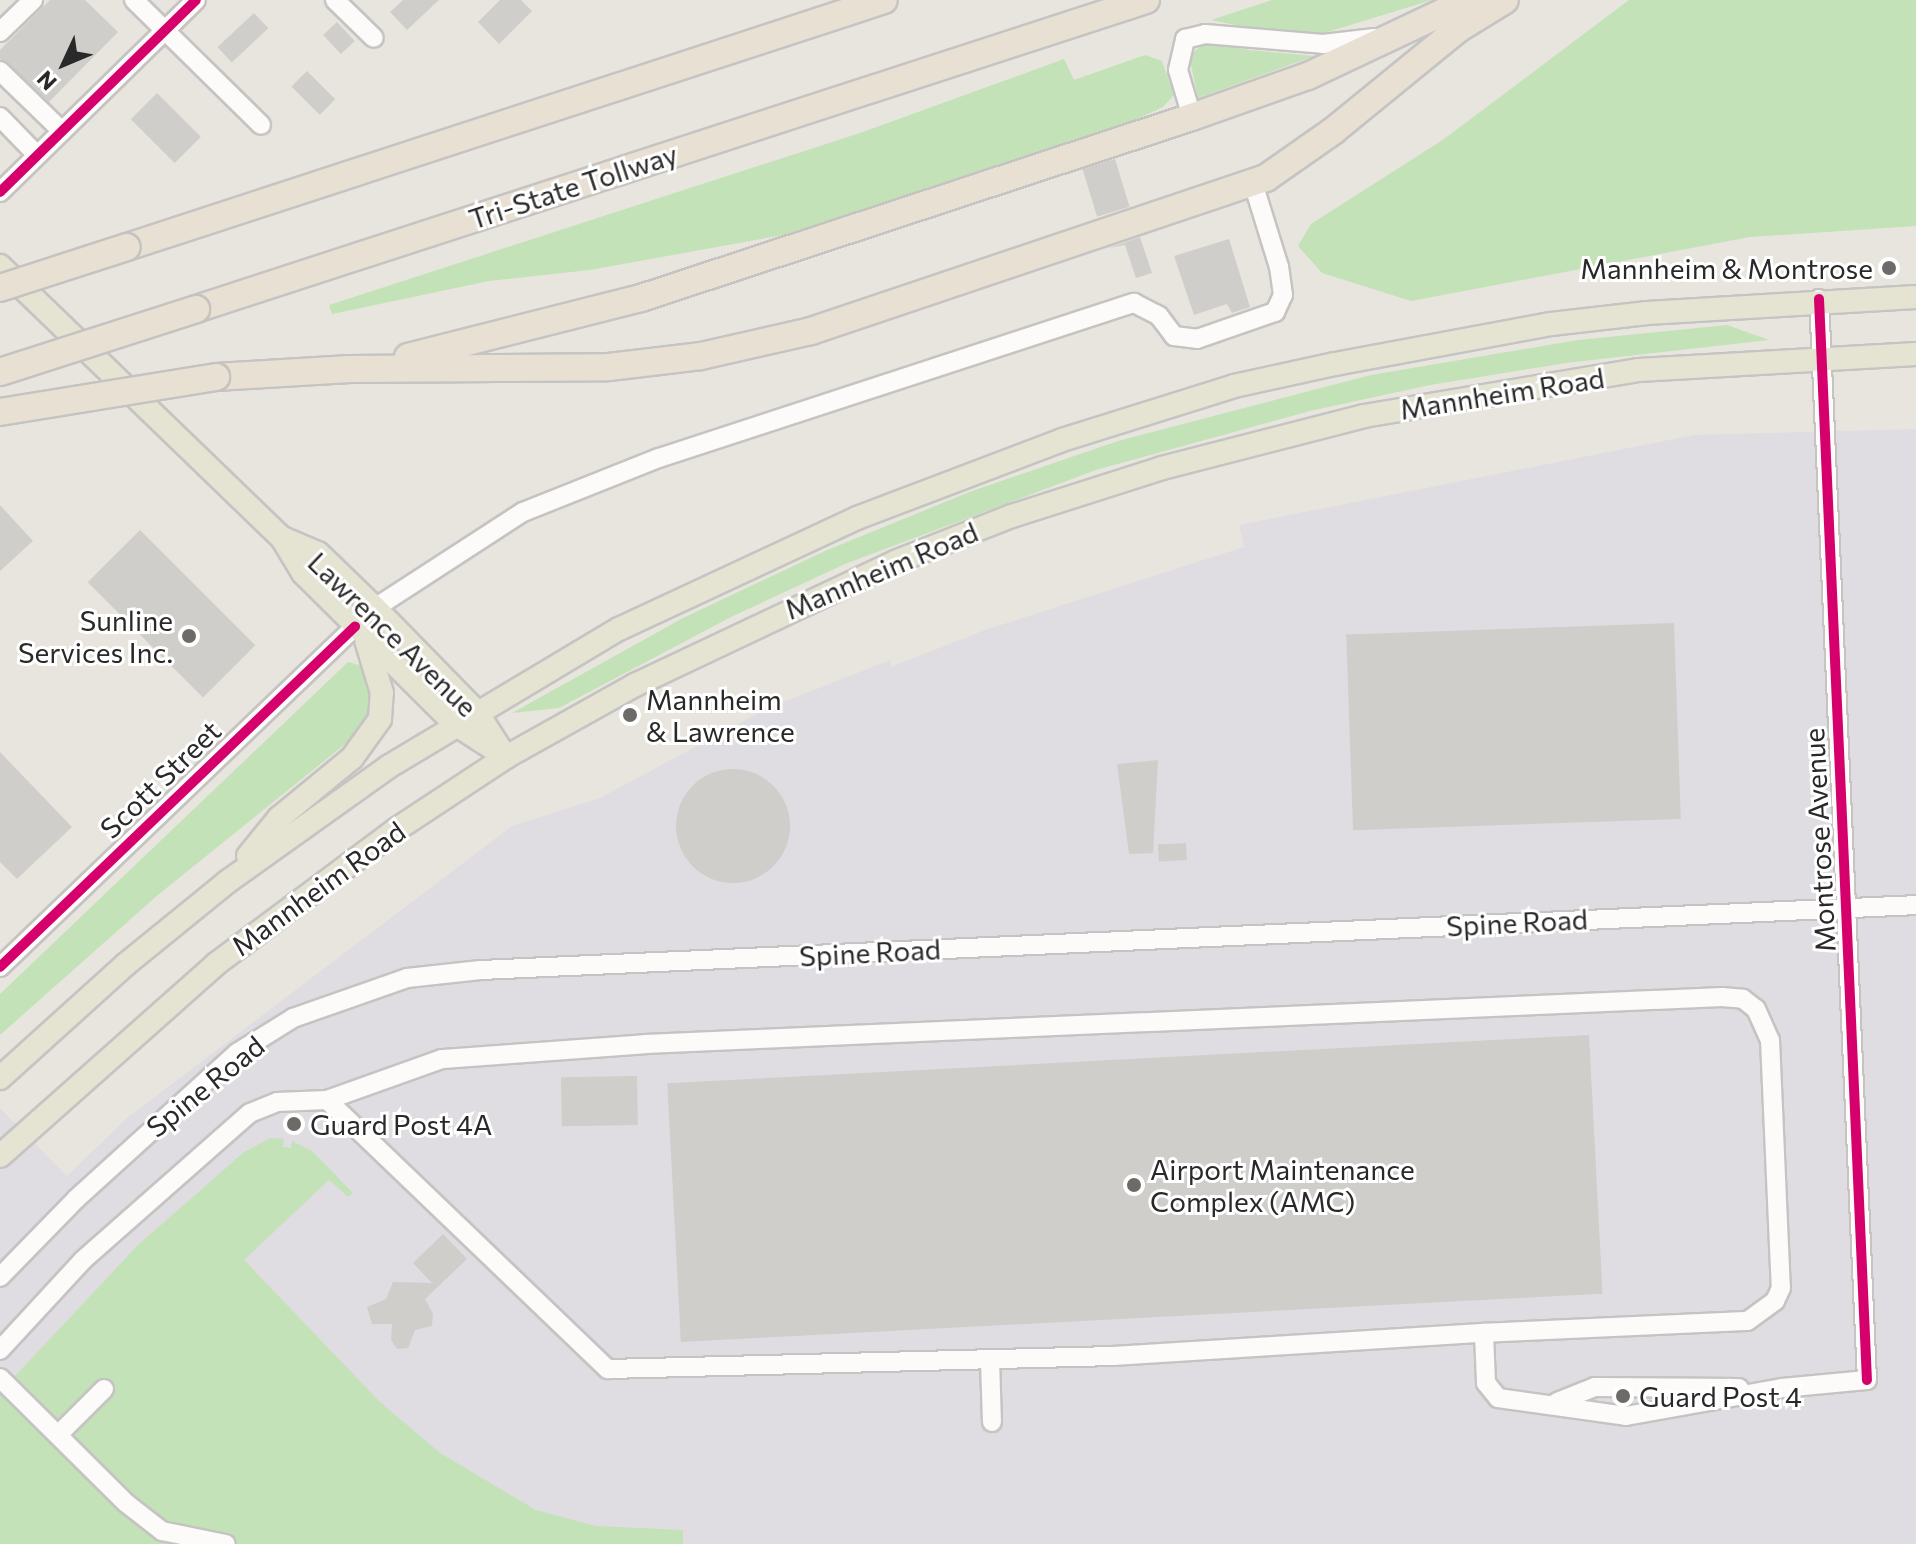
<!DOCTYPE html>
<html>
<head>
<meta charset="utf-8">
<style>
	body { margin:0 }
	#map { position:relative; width:1916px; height:1544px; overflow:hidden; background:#e8e5de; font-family:Commissioner,sans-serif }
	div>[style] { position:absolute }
	.airport>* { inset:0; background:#dfdde1 }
	.green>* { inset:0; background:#c3e2b8 }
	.building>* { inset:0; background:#d0ceca; transform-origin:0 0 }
	.round { border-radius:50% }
	.roads { filter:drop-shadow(2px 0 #c5c4c3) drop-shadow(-2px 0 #c5c4c3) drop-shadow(0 2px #c5c4c3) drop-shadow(0 -2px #c5c4c3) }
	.minor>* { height:18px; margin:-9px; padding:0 9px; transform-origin:9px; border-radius:9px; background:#fcfbfa }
	.major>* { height:22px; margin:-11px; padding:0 11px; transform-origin:11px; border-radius:11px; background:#e5e4d3 }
	.highway>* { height:26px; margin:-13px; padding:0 13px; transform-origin:13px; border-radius:13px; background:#e8e0d3 }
	.bridges { filter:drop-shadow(2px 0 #c4c3c0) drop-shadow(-2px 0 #c4c3c0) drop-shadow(0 2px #c4c3c0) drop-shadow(0 -2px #c4c3c0) }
	.highway-bridge>* { height:26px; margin:-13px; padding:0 13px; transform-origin:13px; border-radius:13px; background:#e8e0d3 }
	.cycleway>* { height:10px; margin:-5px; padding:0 5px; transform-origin:5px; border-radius:5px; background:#d6006c }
	.dots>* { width:22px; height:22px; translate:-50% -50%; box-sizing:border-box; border:4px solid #fff; border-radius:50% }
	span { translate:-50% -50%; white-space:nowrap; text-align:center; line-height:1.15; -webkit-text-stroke:6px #fff; paint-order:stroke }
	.street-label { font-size:28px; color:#292929 }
	.poi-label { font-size:28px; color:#292929 }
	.right { translate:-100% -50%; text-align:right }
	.left { translate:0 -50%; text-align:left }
	.north { position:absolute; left:24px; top:24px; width:80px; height:80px; -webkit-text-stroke:6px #fff; paint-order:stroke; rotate:226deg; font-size:22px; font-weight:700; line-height:32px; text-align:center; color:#292929 }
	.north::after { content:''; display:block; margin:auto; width:28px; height:36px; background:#292929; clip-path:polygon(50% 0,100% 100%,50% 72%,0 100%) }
</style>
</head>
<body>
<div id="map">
	<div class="airport">
		<i style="clip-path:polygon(1916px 429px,1916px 1544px,0 1544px,0 1108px,67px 1176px,127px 1118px,512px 826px,600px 798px,766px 709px,890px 660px,891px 667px,985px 630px,1244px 547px,1239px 525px,1694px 435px)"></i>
	</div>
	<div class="green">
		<i style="clip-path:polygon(1272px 0,1432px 0,1321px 34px,1294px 37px,1211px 20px)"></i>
		<i style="clip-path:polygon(1629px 0,1916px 0,1916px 226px,1750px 237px,1411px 301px,1322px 273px,1298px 246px,1311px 224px,1444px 139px)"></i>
		<i style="clip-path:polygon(1206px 43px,1249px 50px,1314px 56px,1198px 98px,1189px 55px)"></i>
		<i style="clip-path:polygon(1145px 55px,1162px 61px,1174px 95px,1163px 107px,1133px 121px,1133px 129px,783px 235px,590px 270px,489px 281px,332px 314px,329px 305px,860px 133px,1064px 59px,1074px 80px)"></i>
		<i style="clip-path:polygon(1727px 325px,1769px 340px,1566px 363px,1430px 385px,1310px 411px,1096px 470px,845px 564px,731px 617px,559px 708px,512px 713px,683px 618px,825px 551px,972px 491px,1118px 441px,1371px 375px,1578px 340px)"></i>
		<i style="clip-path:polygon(348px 662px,366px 667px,374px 695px,370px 715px,354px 737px,159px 894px,0 1035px,0 994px)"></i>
		<i style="clip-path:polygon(271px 1138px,284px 1139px,283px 1147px,291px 1148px,292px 1141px,312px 1151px,353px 1193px,348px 1197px,329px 1180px,244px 1260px,379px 1401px,440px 1453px,536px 1510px,596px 1526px,683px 1530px,683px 1544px,0 1544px,0 1392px,138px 1245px,244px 1152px)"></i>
	</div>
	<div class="building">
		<i style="clip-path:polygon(50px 0,85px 0,118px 32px,49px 102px,0 59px,0 50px)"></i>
		<i style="clip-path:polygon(403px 0,439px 0,407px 30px,390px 12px)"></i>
		<i style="clip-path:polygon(500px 0,521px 0,532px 11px,499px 44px,478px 22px)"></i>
		<i style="left:254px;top:13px;width:21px;height:50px;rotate:47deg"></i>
		<i style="left:337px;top:22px;width:26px;height:19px;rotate:47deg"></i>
		<i style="left:307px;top:71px;width:40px;height:22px;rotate:45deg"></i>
		<i style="left:157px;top:93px;width:62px;height:37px;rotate:45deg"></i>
		<i style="left:1115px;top:159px;width:50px;height:34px;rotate:73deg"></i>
		<i style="clip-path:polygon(1140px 237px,1152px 273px,1136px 278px,1125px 245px,1109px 248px)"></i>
		<i style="clip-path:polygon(1229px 239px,1250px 307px,1232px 313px,1227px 304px,1194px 315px,1174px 256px)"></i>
		<i style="clip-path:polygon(0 505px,33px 541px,0 571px)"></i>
		<i style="left:140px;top:530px;width:163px;height:74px;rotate:45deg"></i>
		<i style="left:1674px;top:623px;width:196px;height:328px;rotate:88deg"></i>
		<i style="clip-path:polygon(0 752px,72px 827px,17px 879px,0 862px)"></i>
		<i style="clip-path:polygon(1158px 760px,1153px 853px,1129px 854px,1117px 764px)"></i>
		<i class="round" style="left:676px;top:769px;width:114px;height:114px"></i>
		<i style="left:1186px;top:843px;width:17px;height:28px;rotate:87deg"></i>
		<i style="left:1589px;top:1035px;width:259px;height:923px;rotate:87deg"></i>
		<i style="left:637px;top:1076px;width:49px;height:76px;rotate:89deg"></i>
		<i style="clip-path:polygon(443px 1234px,467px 1259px,425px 1299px,433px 1314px,432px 1326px,415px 1330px,408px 1348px,397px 1349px,391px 1340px,392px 1324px,372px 1324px,367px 1307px,386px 1299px,393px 1282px,432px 1283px,413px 1263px)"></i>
	</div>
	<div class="roads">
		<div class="minor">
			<i style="left:134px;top:0;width:178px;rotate:44.5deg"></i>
			<i style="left:335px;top:0;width:54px;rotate:44.3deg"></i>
			<i style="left:0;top:32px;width:46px;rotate:-44.1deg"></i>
			<i style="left:0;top:71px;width:86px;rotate:44.1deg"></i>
			<i style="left:0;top:117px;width:53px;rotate:45.8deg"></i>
			<i style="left:1192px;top:117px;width:49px;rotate:-106.6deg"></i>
			<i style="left:1178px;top:70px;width:32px;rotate:-77deg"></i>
			<i style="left:1185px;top:39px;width:21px;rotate:-14deg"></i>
			<i style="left:1205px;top:34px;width:118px;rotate:4.8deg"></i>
			<i style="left:1323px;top:44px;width:52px;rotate:-6.6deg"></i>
			<i style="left:0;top:192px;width:274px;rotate:-44.4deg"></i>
			<i style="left:375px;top:608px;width:176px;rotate:-33deg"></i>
			<i style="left:523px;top:512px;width:146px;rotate:-21.7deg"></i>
			<i style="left:659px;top:458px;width:500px;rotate:-18.1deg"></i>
			<i style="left:1134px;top:303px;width:28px;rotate:27deg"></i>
			<i style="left:1159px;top:316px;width:25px;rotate:53deg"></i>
			<i style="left:1174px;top:336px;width:23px;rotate:7deg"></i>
			<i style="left:1197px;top:339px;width:83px;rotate:-19.1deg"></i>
			<i style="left:1275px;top:312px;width:19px;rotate:-65deg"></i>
			<i style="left:1283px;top:295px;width:28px;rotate:-98deg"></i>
			<i style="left:1279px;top:267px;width:88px;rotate:-107.2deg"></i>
			<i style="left:0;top:967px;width:492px;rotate:-43.8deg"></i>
			<i style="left:327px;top:1100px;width:389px;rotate:43.8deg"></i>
			<i style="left:608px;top:1369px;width:506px;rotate:-1.47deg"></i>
			<i style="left:1114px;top:1356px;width:371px;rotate:-3.6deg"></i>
			<i style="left:0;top:1277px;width:109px;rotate:-45.7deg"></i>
			<i style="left:76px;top:1199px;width:217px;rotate:-42.2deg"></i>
			<i style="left:237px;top:1053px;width:66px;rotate:-32deg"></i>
			<i style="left:293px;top:1018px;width:121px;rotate:-19.3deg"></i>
			<i style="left:407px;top:978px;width:74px;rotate:-6.2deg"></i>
			<i style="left:481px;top:970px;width:1436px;rotate:-2.59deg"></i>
			<i style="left:0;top:1350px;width:122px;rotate:-47.3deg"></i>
			<i style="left:83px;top:1260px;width:222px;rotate:-41.4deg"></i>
			<i style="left:250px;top:1113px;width:29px;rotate:-22deg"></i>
			<i style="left:277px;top:1102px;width:50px;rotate:-2.3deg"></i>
			<i style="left:327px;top:1100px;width:122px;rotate:-19.6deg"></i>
			<i style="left:442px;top:1059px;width:204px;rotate:-4.2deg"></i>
			<i style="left:645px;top:1044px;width:1078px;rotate:-2.5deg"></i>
			<i style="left:1722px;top:997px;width:21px;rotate:5deg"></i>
			<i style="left:1743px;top:999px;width:16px;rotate:38deg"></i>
			<i style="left:1756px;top:1009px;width:34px;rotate:66deg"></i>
			<i style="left:1770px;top:1040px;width:248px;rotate:87.5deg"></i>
			<i style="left:1781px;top:1288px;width:14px;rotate:115deg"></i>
			<i style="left:1775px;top:1301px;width:34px;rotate:144deg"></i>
			<i style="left:1747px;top:1321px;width:263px;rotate:177.4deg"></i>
			<i style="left:1484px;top:1333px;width:50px;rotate:87.7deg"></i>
			<i style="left:1486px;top:1383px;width:19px;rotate:51deg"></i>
			<i style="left:1498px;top:1398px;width:129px;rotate:8deg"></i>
			<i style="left:1626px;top:1416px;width:158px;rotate:-10.2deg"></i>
			<i style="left:1782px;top:1388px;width:85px;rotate:-5.4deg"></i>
			<i style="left:1867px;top:1380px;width:1082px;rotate:-92.54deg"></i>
			<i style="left:990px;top:1360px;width:62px;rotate:88.2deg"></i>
			<i style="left:0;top:1378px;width:177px;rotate:44.8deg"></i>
			<i style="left:126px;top:1503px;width:46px;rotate:37.9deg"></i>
			<i style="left:162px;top:1531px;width:65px;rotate:11.5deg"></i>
			<i style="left:1557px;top:1402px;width:41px;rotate:-21.5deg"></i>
			<i style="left:1595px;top:1387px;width:144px;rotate:0.4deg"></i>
			<i style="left:58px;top:1435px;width:65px;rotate:-45deg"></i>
		</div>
		<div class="major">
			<i style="left:0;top:266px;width:392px;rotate:44deg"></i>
			<i style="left:282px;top:538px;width:41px;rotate:59deg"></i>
			<i style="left:303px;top:573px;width:214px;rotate:44.8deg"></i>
			<i style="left:455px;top:724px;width:61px;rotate:32.9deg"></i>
			<i style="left:282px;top:538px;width:39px;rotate:23deg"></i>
			<i style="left:318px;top:553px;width:79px;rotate:44deg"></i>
			<i style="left:375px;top:608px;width:144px;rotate:45.6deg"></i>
			<i style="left:476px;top:711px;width:46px;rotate:57.3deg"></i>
			<i style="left:248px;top:856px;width:49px;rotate:-50.8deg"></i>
			<i style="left:279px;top:818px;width:94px;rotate:-39.4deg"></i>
			<i style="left:352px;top:758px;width:48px;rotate:-54.3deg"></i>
			<i style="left:380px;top:719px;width:26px;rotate:-86deg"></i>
			<i style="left:382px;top:693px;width:55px;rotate:-106.8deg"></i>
			<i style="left:0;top:1078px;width:169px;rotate:-42.1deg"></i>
			<i style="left:125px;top:965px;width:132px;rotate:-39.1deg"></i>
			<i style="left:227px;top:882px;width:198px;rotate:-35.5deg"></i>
			<i style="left:388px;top:767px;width:269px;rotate:-30.9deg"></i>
			<i style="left:619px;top:629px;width:263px;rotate:-25deg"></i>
			<i style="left:857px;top:518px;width:219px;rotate:-20.8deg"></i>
			<i style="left:1062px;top:440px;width:180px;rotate:-17.4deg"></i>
			<i style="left:1234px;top:386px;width:103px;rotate:-12.3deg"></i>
			<i style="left:1335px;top:364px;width:220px;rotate:-10.5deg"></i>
			<i style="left:1551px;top:324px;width:97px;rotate:-6.5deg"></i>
			<i style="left:1647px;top:313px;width:269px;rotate:-3.4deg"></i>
			<i style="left:0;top:1156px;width:289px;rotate:-41.6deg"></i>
			<i style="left:216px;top:964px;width:226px;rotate:-36.7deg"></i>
			<i style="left:397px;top:829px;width:131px;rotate:-33.4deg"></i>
			<i style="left:506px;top:757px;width:148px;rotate:-29.2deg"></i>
			<i style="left:635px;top:685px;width:288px;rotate:-25.3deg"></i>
			<i style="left:895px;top:562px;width:126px;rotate:-21.5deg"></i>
			<i style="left:1012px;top:516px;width:157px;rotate:-17.7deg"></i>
			<i style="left:1162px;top:468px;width:209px;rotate:-14.4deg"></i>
			<i style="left:1364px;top:416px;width:279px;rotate:-9.5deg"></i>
			<i style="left:1639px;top:370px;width:277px;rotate:-3.3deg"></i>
		</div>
		<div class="highway">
			<i style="left:127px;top:247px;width:796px;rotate:-18.07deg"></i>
			<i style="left:196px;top:309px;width:999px;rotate:-18.02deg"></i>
			<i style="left:408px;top:357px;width:240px;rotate:-14.2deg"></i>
			<i style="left:641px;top:298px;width:580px;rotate:-18.19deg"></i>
			<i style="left:1192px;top:117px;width:123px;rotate:-19.5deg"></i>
			<i style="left:1308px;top:76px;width:178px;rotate:-25.3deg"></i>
			<i style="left:216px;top:377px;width:134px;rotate:-3.4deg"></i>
			<i style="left:350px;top:369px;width:259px;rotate:-0.4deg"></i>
			<i style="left:609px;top:367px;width:93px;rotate:-6.8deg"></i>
			<i style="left:701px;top:356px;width:113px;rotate:-12.8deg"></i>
			<i style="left:811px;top:331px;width:480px;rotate:-18.6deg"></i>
			<i style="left:1266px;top:178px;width:82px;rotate:-35deg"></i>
			<i style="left:1333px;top:131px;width:161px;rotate:-39.2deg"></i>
			<i style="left:1458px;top:29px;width:55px;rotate:-31.7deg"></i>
		</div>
	</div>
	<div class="bridges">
		<div class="highway-bridge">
			<i style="left:0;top:288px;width:133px;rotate:-17.9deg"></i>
			<i style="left:0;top:372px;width:206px;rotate:-17.8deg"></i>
			<i style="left:0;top:412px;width:219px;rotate:-9.2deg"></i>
		</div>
	</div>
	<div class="cycleway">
		<i style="left:0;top:192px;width:274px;rotate:-44.4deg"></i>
		<i style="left:1819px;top:299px;width:1082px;rotate:87.46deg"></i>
		<i style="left:0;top:967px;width:492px;rotate:-43.8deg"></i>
	</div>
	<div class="dots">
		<i style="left:1889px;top:268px;background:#6c6b68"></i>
		<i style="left:189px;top:636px;background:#6c6b68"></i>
		<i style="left:630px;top:715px;background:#6c6b68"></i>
		<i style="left:294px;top:1124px;background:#6c6b68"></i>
		<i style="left:1134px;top:1185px;background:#6c6b68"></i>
		<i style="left:1623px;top:1396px;background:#6c6b68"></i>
	</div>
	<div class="street-label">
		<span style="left:573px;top:186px;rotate:-18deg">Tri-State Tollway</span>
		<span style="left:1502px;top:393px;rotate:-9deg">Mannheim Road</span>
		<span style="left:881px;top:570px;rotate:-23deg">Mannheim Road</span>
		<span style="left:393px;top:634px;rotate:44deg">Lawrence Avenue</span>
		<span style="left:160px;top:779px;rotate:-44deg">Scott Street</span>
		<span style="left:1819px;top:840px;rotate:-93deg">Montrose Avenue</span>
		<span style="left:318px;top:888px;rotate:-36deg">Mannheim Road</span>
		<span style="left:1517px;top:922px;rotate:-3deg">Spine Road</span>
		<span style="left:870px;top:952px;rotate:-3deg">Spine Road</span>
		<span style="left:205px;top:1086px;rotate:-39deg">Spine Road</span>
	</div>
	<div class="poi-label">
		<span class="right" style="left:1873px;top:268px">Mannheim &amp; Montrose</span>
		<span class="right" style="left:173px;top:636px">Sunline<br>Services Inc.</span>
		<span class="left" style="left:646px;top:715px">Mannheim<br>&amp; Lawrence</span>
		<span class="left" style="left:310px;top:1124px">Guard Post 4A</span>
		<span class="left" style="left:1150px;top:1185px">Airport Maintenance<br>Complex (AMC)</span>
		<span class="left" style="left:1639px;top:1396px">Guard Post 4</span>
	</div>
	<div class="north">N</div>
</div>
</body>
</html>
